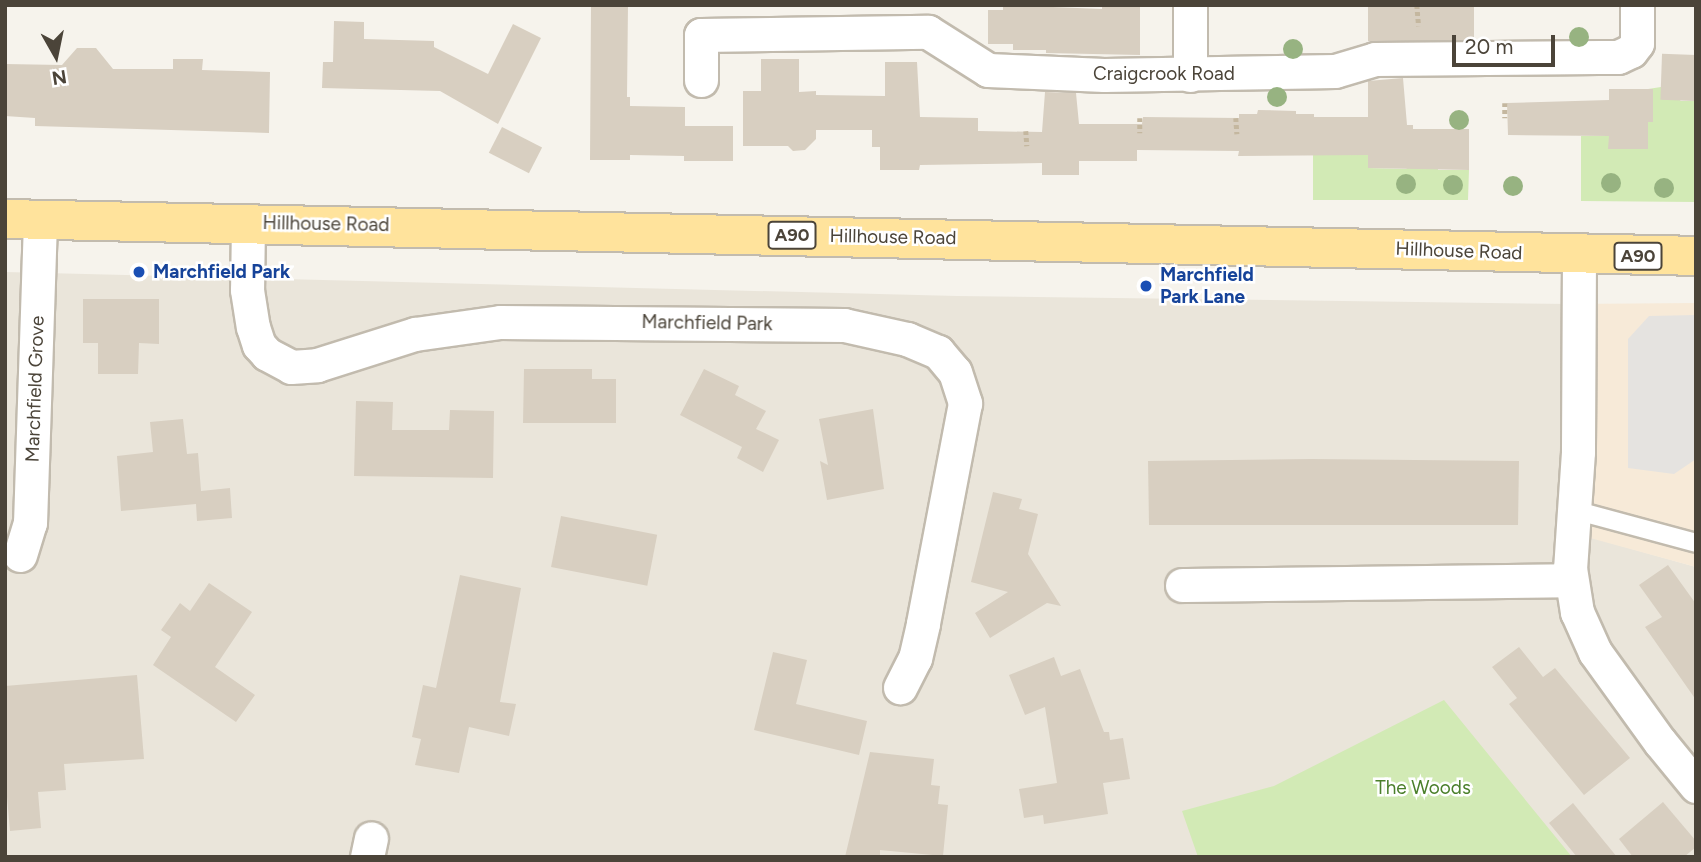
<!DOCTYPE html>
<html>
<head>
<meta charset="utf-8">
<style>
	body { margin:0 }
	#map { position:relative; width:1701px; height:862px; overflow:hidden; background:#f6f3ec; font-family:Figtree,sans-serif }
	div>[style] { position:absolute }
	.residential>* { inset:0; background:#eae5da }
	.commercial>* { inset:0; background:#f7ead8 }
	.green>* { inset:0; background:#d2eab5 }
	.parking>* { inset:0; background:#e5e3e0 }
	.building>* { inset:0; background:#d8cfc1; transform-origin:0 0 }
	.path>* { height:4.5px; margin-top:-2.25px; transform-origin:0; background:repeating-linear-gradient(90deg,#c4b79f 0 3.5px,transparent 0 7px) }
	.roads { filter:drop-shadow(2px 0 #c2bbae) drop-shadow(-2px 0 #c2bbae) drop-shadow(0 2px #c2bbae) drop-shadow(0 -2px #c2bbae) }
	.lane>* { height:18px; margin:-9px; padding:0 9px; transform-origin:9px; border-radius:9px; background:#fff }
	.street>* { height:33px; margin:-16.5px; padding:0 16.5px; transform-origin:16.5px; border-radius:16.5px; background:#fff }
	.primary>* { height:38px; margin:-19px; padding:0 19px; transform-origin:19px; border-radius:19px; background:#ffe39c }
	.trees>* { width:20px; height:20px; margin:-10px; border-radius:50%; background:#97b381 }
	.dots>* { width:19px; height:19px; translate:-50% -50%; box-sizing:border-box; border:4px solid #fff; border-radius:50% }
	span { translate:-50% -50%; white-space:nowrap; text-align:center; line-height:1.15; -webkit-text-stroke:5px #fff; paint-order:stroke }
	.shield-label span { padding:2px 5px; background:#fff; border:2px solid; border-radius:5px; -webkit-text-stroke-width:0 }
	.shield-label { font-size:18px; color:#4b4439; font-weight:700 }
	.street-label { font-size:19px; color:#4b4439 }
	.transit-label { font-size:19px; color:#164399; font-weight:700 }
	.left { translate:0 -50%; text-align:left }
	.park-label { font-size:19px; color:#4a7f2a }
	.frame { position:absolute; inset:0; border:7px solid #4b4439; pointer-events:none }
	.north { position:absolute; left:21px; top:21px; width:70px; height:70px; -webkit-text-stroke:5px #fff; paint-order:stroke; rotate:171deg; font-size:19px; font-weight:700; line-height:28px; text-align:center; color:#4b4439 }
	.north::after { content:''; display:block; margin:auto; width:24px; height:32px; background:#4b4439; clip-path:polygon(50% 0,100% 100%,50% 72%,0 100%) }
	.scale { position:absolute; left:1452px; top:35px; width:103px; height:32px; box-sizing:border-box; border:4px solid #4b4439; border-top:0; padding-left:9px; font-size:21px; line-height:24px; white-space:nowrap; color:#4b4439; -webkit-text-stroke:5px #fff; paint-order:stroke }
</style>
</head>
<body>
<div id="map">
	<div class="residential">
		<i style="clip-path:polygon(5px 272px,957px 296px,1570px 304px,1561px 529px,1696px 567px,1696px 857px,5px 857px)"></i>
	</div>
	<div class="commercial">
		<i style="clip-path:polygon(1696px 303px,1696px 567px,1561px 530px,1570px 304px)"></i>
	</div>
	<div class="green">
		<i style="clip-path:polygon(1661px 87px,1681px 101px,1694px 101px,1696px 94px,1696px 202px,1581px 201px,1581px 136px,1609px 136px,1609px 149px,1647px 149px,1648px 122px,1653px 122px,1648px 89px)"></i>
		<i style="clip-path:polygon(1438px 140px,1438px 170px,1469px 170px,1468px 200px,1313px 200px,1313px 154px,1368px 152px,1368px 168px,1406px 169px)"></i>
		<i style="clip-path:polygon(1444px 700px,1572px 857px,1198px 857px,1182px 811px,1274px 786px)"></i>
	</div>
	<div class="parking">
		<i style="clip-path:polygon(1696px 315px,1696px 459px,1674px 474px,1628px 468px,1628px 339px,1649px 316px)"></i>
	</div>
	<div class="building">
		<i style="clip-path:polygon(591px 5px,628px 5px,627px 97px,630px 97px,630px 106px,685px 107px,685px 126px,733px 126px,733px 161px,684px 161px,684px 156px,630px 155px,630px 160px,590px 160px)"></i>
		<i style="clip-path:polygon(1003px 5px,1102px 9px,1102px 5px,1140px 5px,1140px 55px,1046px 53px,1046px 50px,1013px 50px,1013px 44px,988px 44px,988px 10px,1003px 10px)"></i>
		<i style="left:1368px;top:5px;width:106px;height:36px"></i>
		<i style="clip-path:polygon(334px 21px,364px 22px,364px 39px,434px 41px,434px 47px,488px 74px,513px 24px,541px 38px,498px 124px,440px 91px,322px 88px,323px 62px,333px 62px)"></i>
		<i style="clip-path:polygon(77px 48px,96px 48px,113px 69px,173px 69px,173px 59px,203px 59px,202px 70px,270px 72px,269px 133px,35px 126px,35px 118px,5px 116px,5px 64px,62px 65px)"></i>
		<i style="left:1696px;top:55px;width:46px;height:34px;rotate:92deg"></i>
		<i style="clip-path:polygon(761px 59px,799px 59px,799px 92px,816px 91px,816px 95px,885px 96px,885px 62px,917px 62px,920px 117px,978px 118px,978px 131px,1042px 132px,1045px 92px,1076px 93px,1079px 124px,1142px 124px,1143px 117px,1239px 118px,1239px 114px,1257px 114px,1258px 110px,1296px 111px,1296px 114px,1314px 114px,1314px 117px,1368px 117px,1368px 81px,1403px 78px,1407px 125px,1413px 125px,1413px 129px,1469px 129px,1469px 170px,1368px 168px,1368px 155px,1238px 156px,1239px 151px,1137px 150px,1137px 161px,1079px 161px,1079px 175px,1042px 175px,1042px 163px,920px 165px,919px 170px,880px 170px,880px 147px,872px 147px,872px 130px,816px 130px,816px 139px,805px 150px,793px 151px,788px 146px,743px 146px,743px 91px,761px 91px)"></i>
		<i style="clip-path:polygon(1609px 89px,1653px 89px,1653px 122px,1648px 122px,1648px 149px,1608px 149px,1609px 136px,1508px 135px,1507px 103px,1609px 100px)"></i>
		<i style="left:502px;top:127px;width:45px;height:29px;rotate:27deg"></i>
		<i style="clip-path:polygon(83px 299px,159px 299px,159px 344px,139px 343px,138px 374px,98px 374px,98px 343px,83px 343px)"></i>
		<i style="clip-path:polygon(524px 369px,592px 369px,592px 379px,616px 379px,616px 423px,523px 423px)"></i>
		<i style="clip-path:polygon(704px 369px,739px 386px,735px 395px,766px 411px,756px 429px,779px 440px,763px 472px,737px 458px,742px 447px,680px 415px)"></i>
		<i style="clip-path:polygon(356px 401px,393px 402px,392px 430px,449px 430px,450px 410px,494px 411px,493px 478px,354px 476px)"></i>
		<i style="clip-path:polygon(873px 409px,884px 489px,827px 500px,820px 461px,828px 465px,819px 419px)"></i>
		<i style="clip-path:polygon(183px 419px,187px 454px,198px 453px,201px 491px,230px 488px,232px 518px,197px 521px,196px 504px,121px 511px,117px 456px,153px 452px,150px 422px)"></i>
		<i style="clip-path:polygon(1311px 459px,1519px 461px,1518px 525px,1149px 525px,1148px 461px)"></i>
		<i style="clip-path:polygon(993px 492px,1022px 499px,1019px 509px,1038px 514px,1028px 554px,1061px 606px,1047px 603px,990px 638px,975px 613px,1008px 592px,971px 582px)"></i>
		<i style="left:561px;top:516px;width:98px;height:52px;rotate:11deg"></i>
		<i style="clip-path:polygon(1668px 565px,1696px 604px,1696px 700px,1645px 627px,1662px 617px,1639px 585px)"></i>
		<i style="clip-path:polygon(460px 575px,521px 588px,500px 702px,516px 704px,509px 736px,469px 727px,459px 773px,415px 765px,421px 739px,412px 737px,423px 685px,436px 688px)"></i>
		<i style="clip-path:polygon(209px 583px,252px 612px,215px 667px,255px 695px,236px 722px,153px 665px,171px 637px,161px 630px,180px 603px,190px 611px)"></i>
		<i style="clip-path:polygon(1519px 647px,1543px 677px,1555px 668px,1630px 758px,1584px 795px,1509px 704px,1517px 698px,1492px 667px)"></i>
		<i style="clip-path:polygon(773px 652px,807px 660px,796px 704px,867px 721px,859px 755px,754px 730px)"></i>
		<i style="clip-path:polygon(1054px 657px,1061px 676px,1080px 669px,1104px 732px,1109px 732px,1110px 740px,1123px 738px,1130px 779px,1103px 783px,1108px 814px,1044px 824px,1043px 815px,1024px 818px,1019px 789px,1057px 783px,1045px 707px,1025px 715px,1009px 675px)"></i>
		<i style="clip-path:polygon(137px 675px,144px 759px,64px 764px,66px 790px,38px 792px,41px 828px,10px 831px,5px 774px,5px 686px)"></i>
		<i style="clip-path:polygon(870px 752px,934px 759px,931px 785px,940px 786px,938px 804px,948px 805px,943px 856px,880px 850px,880px 857px,845px 857px)"></i>
		<i style="clip-path:polygon(1663px 802px,1696px 841px,1696px 847px,1684px 857px,1633px 857px,1619px 839px)"></i>
		<i style="clip-path:polygon(1573px 803px,1617px 857px,1577px 857px,1549px 823px)"></i>
	</div>
	<div class="path">
		<i style="left:1417px;top:5px;width:21px;rotate:85deg"></i>
		<i style="left:1505px;top:103px;width:15px;rotate:90deg"></i>
		<i style="left:1140px;top:118px;width:15px;rotate:90deg"></i>
		<i style="left:1236px;top:118px;width:16px;rotate:86deg"></i>
		<i style="left:1026px;top:131px;width:15px;rotate:86deg"></i>
	</div>
	<div class="roads">
		<div class="lane">
			<i style="left:1574px;top:510px;width:126px;rotate:15.1deg"></i>
		</div>
		<div class="street">
			<i style="left:1190px;top:75px;width:70px;rotate:-90deg"></i>
			<i style="left:701px;top:80px;width:45px;rotate:-90deg"></i>
			<i style="left:701px;top:35px;width:227px;rotate:-0.8deg"></i>
			<i style="left:928px;top:32px;width:71px;rotate:32.3deg"></i>
			<i style="left:988px;top:70px;width:116px;rotate:2.5deg"></i>
			<i style="left:1104px;top:75px;width:231px;rotate:-1deg"></i>
			<i style="left:1335px;top:71px;width:42px;rotate:-16.7deg"></i>
			<i style="left:1375px;top:59px;width:243px;rotate:-0.5deg"></i>
			<i style="left:1618px;top:57px;width:14px;rotate:-25deg"></i>
			<i style="left:1631px;top:51px;width:10px;rotate:-53deg"></i>
			<i style="left:1637px;top:43px;width:38px;rotate:-90deg"></i>
			<i style="left:248px;top:222px;width:68px;rotate:90.8deg"></i>
			<i style="left:247px;top:290px;width:37px;rotate:81deg"></i>
			<i style="left:253px;top:327px;width:19px;rotate:72deg"></i>
			<i style="left:259px;top:345px;width:12px;rotate:48deg"></i>
			<i style="left:267px;top:354px;width:27px;rotate:28deg"></i>
			<i style="left:291px;top:367px;width:26px;rotate:-4deg"></i>
			<i style="left:317px;top:365px;width:103px;rotate:-17.6deg"></i>
			<i style="left:415px;top:334px;width:86px;rotate:-8deg"></i>
			<i style="left:500px;top:322px;width:344px;rotate:0.5deg"></i>
			<i style="left:844px;top:325px;width:65px;rotate:12.5deg"></i>
			<i style="left:907px;top:339px;width:34px;rotate:23deg"></i>
			<i style="left:938px;top:352px;width:26px;rotate:50deg"></i>
			<i style="left:955px;top:372px;width:33px;rotate:72deg"></i>
			<i style="left:965px;top:403px;width:225px;rotate:100.8deg"></i>
			<i style="left:923px;top:624px;width:35px;rotate:103deg"></i>
			<i style="left:915px;top:658px;width:33px;rotate:117deg"></i>
			<i style="left:1579px;top:256px;width:196px;rotate:90.3deg"></i>
			<i style="left:1578px;top:452px;width:116px;rotate:93.9deg"></i>
			<i style="left:1570px;top:568px;width:45px;rotate:81deg"></i>
			<i style="left:1577px;top:612px;width:44px;rotate:65.8deg"></i>
			<i style="left:1595px;top:652px;width:111px;rotate:54.2deg"></i>
			<i style="left:1660px;top:742px;width:57px;rotate:50.7deg"></i>
			<i style="left:20px;top:555px;width:34px;rotate:-73deg"></i>
			<i style="left:30px;top:523px;width:303px;rotate:-88.1deg"></i>
			<i style="left:1182px;top:585px;width:389px;rotate:-0.7deg"></i>
			<i style="left:367px;top:857px;width:19px;rotate:-78deg"></i>
		</div>
		<div class="primary">
			<i style="left:5px;top:219px;width:1691px;rotate:1.25deg"></i>
		</div>
	</div>
	<div class="trees">
		<i style="left:1579px;top:37px"></i>
		<i style="left:1293px;top:49px"></i>
		<i style="left:1277px;top:97px"></i>
		<i style="left:1459px;top:120px"></i>
		<i style="left:1611px;top:183px"></i>
		<i style="left:1406px;top:184px"></i>
		<i style="left:1453px;top:185px"></i>
		<i style="left:1513px;top:186px"></i>
		<i style="left:1664px;top:188px"></i>
	</div>
	<div class="dots">
		<i style="left:139px;top:272px;background:#1a4fb4"></i>
		<i style="left:1146px;top:286px;background:#1a4fb4"></i>
	</div>
	<div class="shield-label">
		<span style="left:792px;top:235px">A90</span>
		<span style="left:1638px;top:256px">A90</span>
	</div>
	<div class="street-label">
		<span style="left:1164px;top:74px">Craigcrook Road</span>
		<span style="left:326px;top:224px;rotate:1deg">Hillhouse Road</span>
		<span style="left:893px;top:237px;rotate:1deg">Hillhouse Road</span>
		<span style="left:1459px;top:251px;rotate:2deg">Hillhouse Road</span>
		<span style="left:707px;top:323px;rotate:1deg">Marchfield Park</span>
		<span style="left:35px;top:389px;rotate:-88deg">Marchfield Grove</span>
	</div>
	<div class="transit-label">
		<span class="left" style="left:153px;top:272px">Marchfield Park</span>
		<span class="left" style="left:1160px;top:286px">Marchfield<br>Park Lane</span>
	</div>
	<div class="park-label">
		<span style="left:1423px;top:788px">The Woods</span>
	</div>
	<div class="frame"></div>
	<div class="north">N</div>
	<div class="scale">20 m</div>
</div>
</body>
</html>
